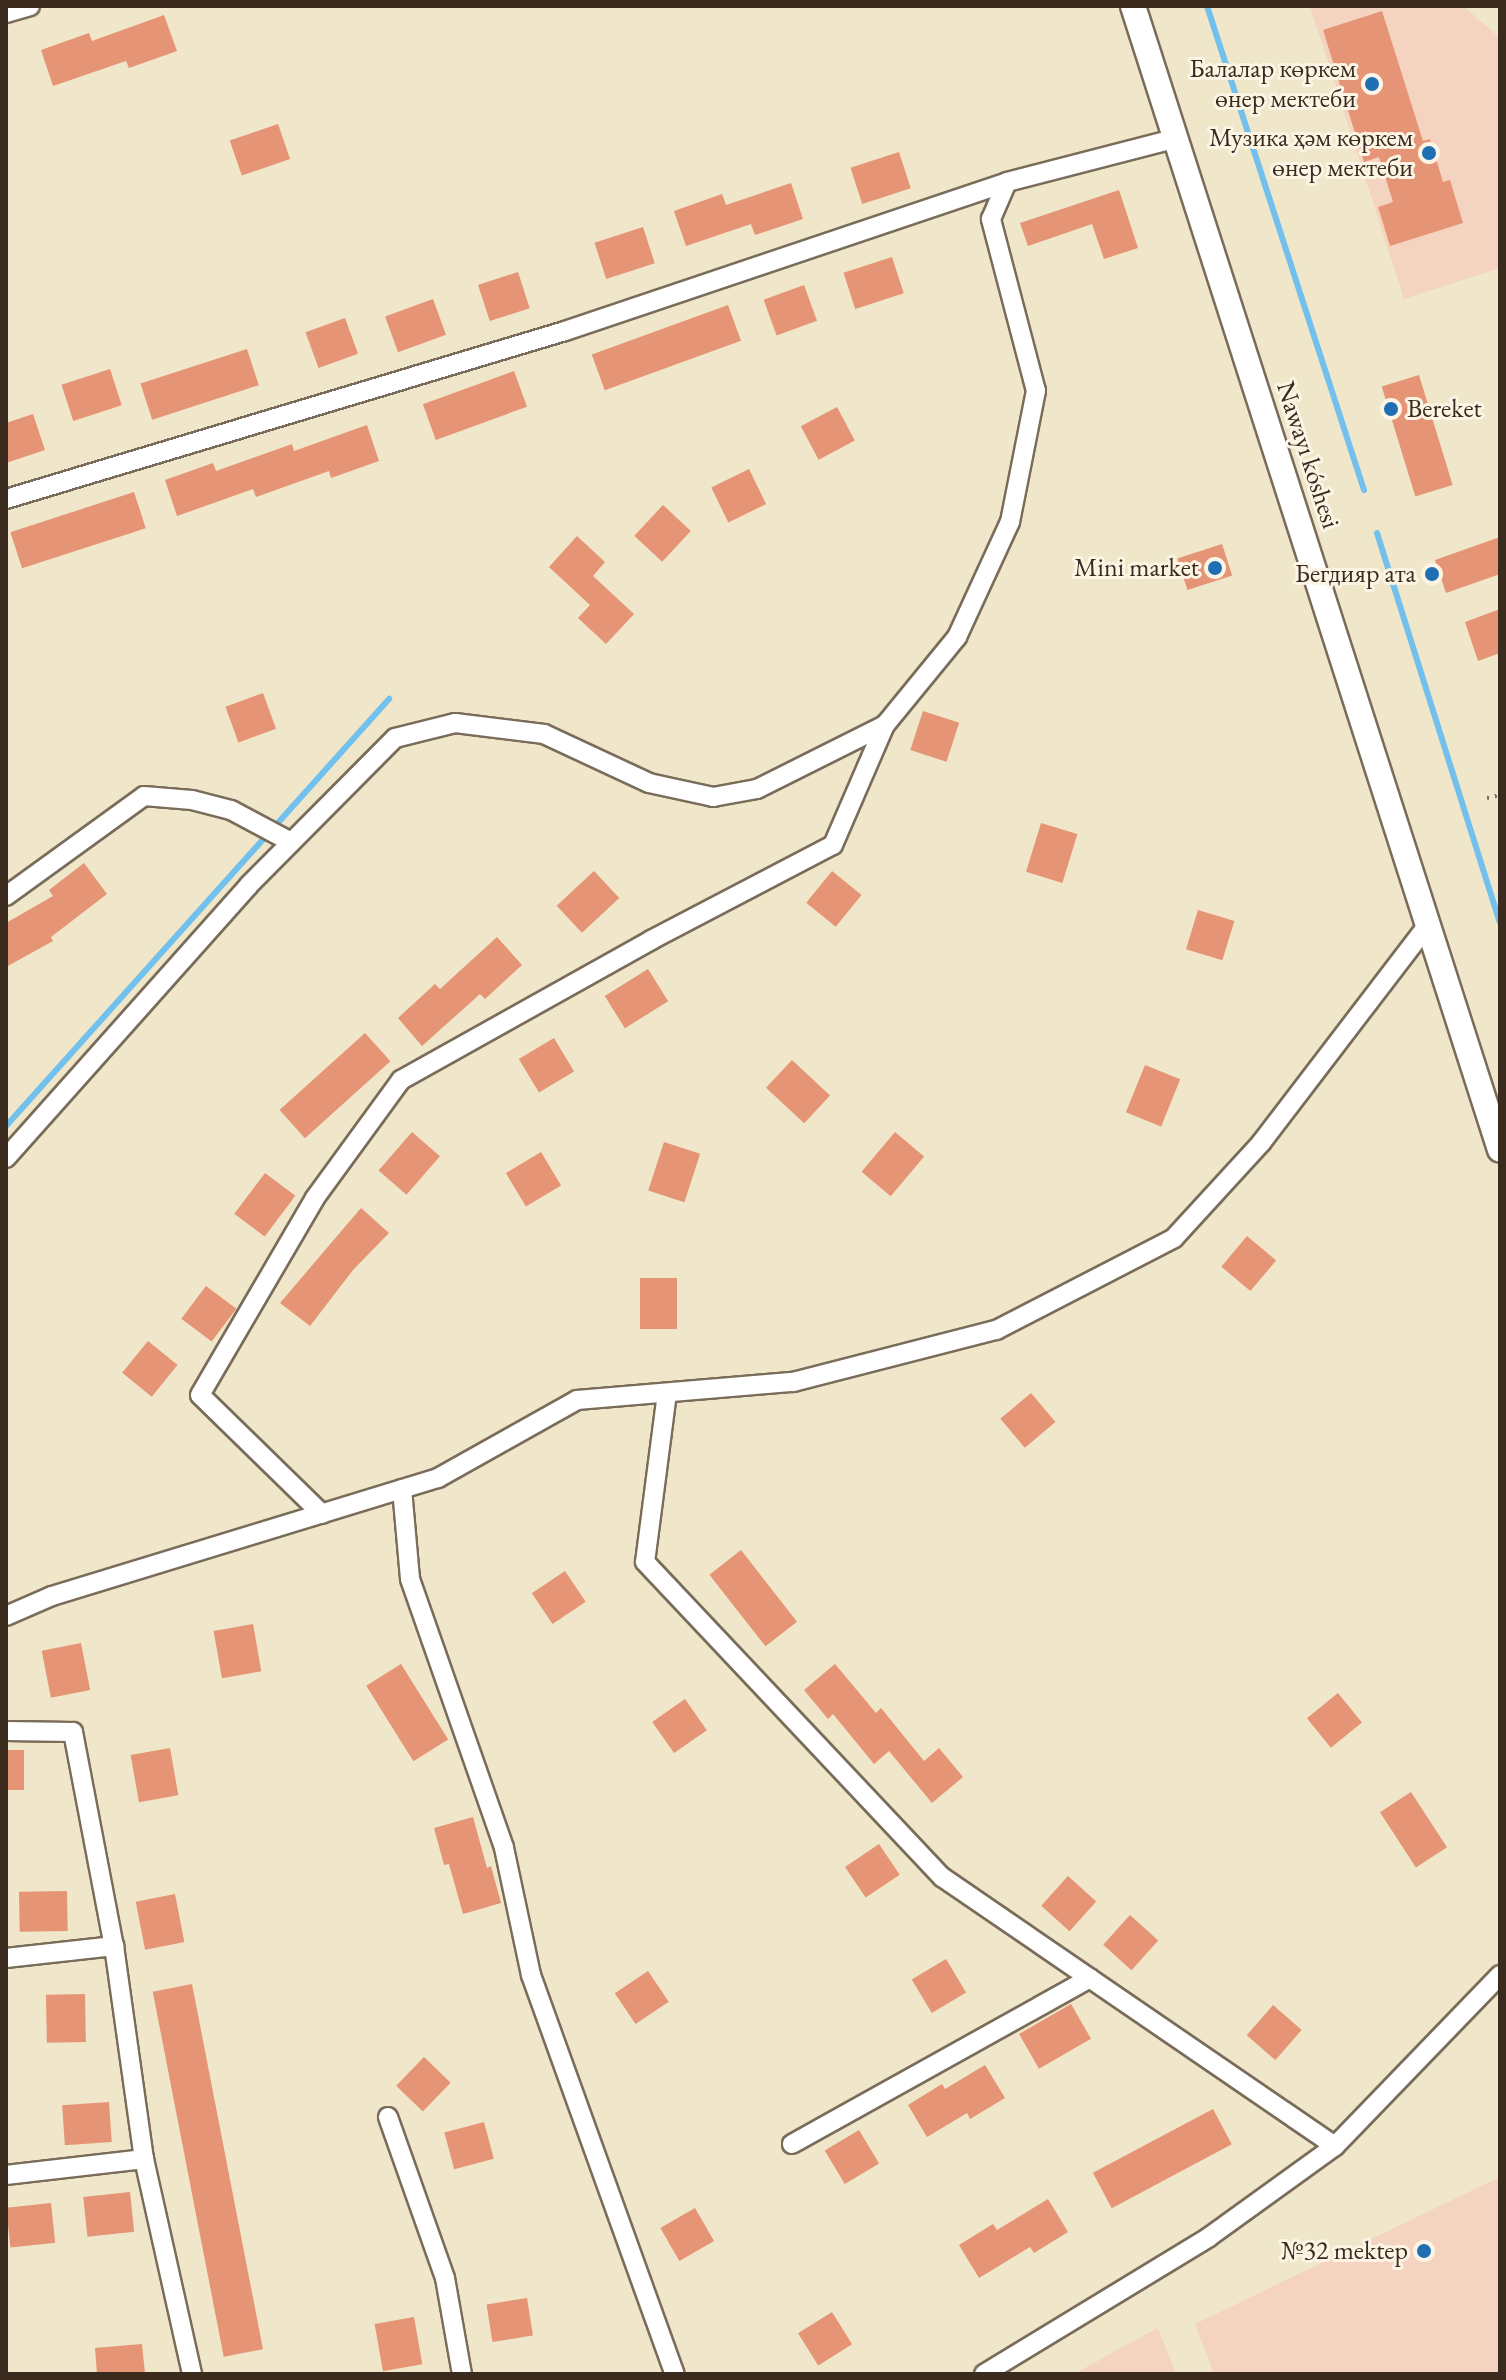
<!DOCTYPE html>
<html>
<head>
<meta charset="utf-8">
<style>
	body { margin:0 }
	#map { position:relative; width:1506px; height:2380px; overflow:hidden; background:#f0e6c9; font-family:"EB Garamond",serif }
	div>[style] { position:absolute }
	.built>* { inset:0; background:#f5d3c1 }
	.stream>* { height:6px; margin:-3px; padding:0 3px; transform-origin:3px; border-radius:3px; background:#72c0ed }
	.building>* { inset:0; background:#e59475; transform-origin:0 0 }
	.path>* { height:4px; margin-top:-2px; transform-origin:0; background:repeating-linear-gradient(90deg,#7a6c5a 0 2px,transparent 0 8px) }
	.roads { filter:drop-shadow(2px 0 #7a6c5a) drop-shadow(-2px 0 #7a6c5a) drop-shadow(0 2px #7a6c5a) drop-shadow(0 -2px #7a6c5a) }
	.minor>* { height:18px; margin:-9px; padding:0 9px; transform-origin:9px; border-radius:9px; background:#fff }
	.secondary>* { height:24px; margin:-12px; padding:0 12px; transform-origin:12px; border-radius:12px; background:#fff }
	.dots>* { width:22px; height:22px; translate:-50% -50%; box-sizing:border-box; border:4px solid #fcf5e5; border-radius:50% }
	span { translate:-50% -50%; white-space:nowrap; text-align:center; line-height:1.15; -webkit-text-stroke:6px #fcf5e5; paint-order:stroke }
	.poi-label { font-size:26px; color:#3b2a1e }
	.right { translate:-100% -50%; text-align:right }
	.left { translate:0 -50%; text-align:left }
	.street-label { font-size:26px; color:#3b2a1e }
	.frame { position:absolute; inset:0; border:8px solid #3b2a1e; pointer-events:none }
</style>
</head>
<body>
<div id="map">
	<div class="built">
		<i style="clip-path:polygon(1310px 6px,1463px 6px,1500px 38px,1500px 268px,1404px 299px)"></i>
		<i style="clip-path:polygon(1500px 2177px,1500px 2374px,1214px 2374px,1195px 2324px)"></i>
		<i style="clip-path:polygon(1158px 2328px,1176px 2374px,1074px 2374px,1157px 2328px)"></i>
	</div>
	<div class="stream">
		<i style="left:1207px;top:6px;width:509px;rotate:72.03deg"></i>
		<i style="left:1377px;top:533px;width:408px;rotate:72.5deg"></i>
		<i style="left:6px;top:1126px;width:574px;rotate:-48.11deg"></i>
	</div>
	<div class="building">
		<i style="clip-path:polygon(1382px 11px,1423px 141px,1430px 139px,1443px 182px,1450px 180px,1463px 223px,1390px 246px,1378px 207px,1393px 202px,1379px 157px,1364px 162px,1323px 30px)"></i>
		<i style="clip-path:polygon(164px 15px,177px 51px,129px 68px,126px 61px,53px 86px,41px 50px,89px 33px,92px 41px)"></i>
		<i style="left:278px;top:124px;width:37px;height:51px;rotate:71deg"></i>
		<i style="left:899px;top:152px;width:38px;height:51px;rotate:72deg"></i>
		<i style="clip-path:polygon(791px 183px,803px 219px,755px 235px,751px 224px,686px 246px,674px 211px,722px 194px,726px 205px)"></i>
		<i style="clip-path:polygon(1119px 190px,1138px 248px,1104px 259px,1092px 224px,1028px 246px,1020px 223px)"></i>
		<i style="left:643px;top:227px;width:38px;height:51px;rotate:72deg"></i>
		<i style="left:892px;top:257px;width:38px;height:51px;rotate:72deg"></i>
		<i style="left:518px;top:272px;width:38px;height:42px;rotate:72deg"></i>
		<i style="left:804px;top:285px;width:38px;height:43px;rotate:70deg"></i>
		<i style="left:433px;top:299px;width:38px;height:51px;rotate:70deg"></i>
		<i style="left:728px;top:305px;width:38px;height:145px;rotate:70deg"></i>
		<i style="left:345px;top:318px;width:38px;height:42px;rotate:70deg"></i>
		<i style="left:247px;top:349px;width:38px;height:112px;rotate:72deg"></i>
		<i style="left:110px;top:369px;width:38px;height:51px;rotate:72deg"></i>
		<i style="left:514px;top:371px;width:38px;height:97px;rotate:70deg"></i>
		<i style="left:1419px;top:375px;width:115px;height:39px;rotate:73deg"></i>
		<i style="left:837px;top:407px;width:38px;height:41px;rotate:62deg"></i>
		<i style="clip-path:polygon(33px 414px,45px 450px,6px 463px,6px 423px)"></i>
		<i style="clip-path:polygon(367px 425px,379px 461px,331px 478px,329px 471px,256px 497px,253px 489px,177px 516px,165px 480px,213px 463px,216px 471px,292px 444px,294px 451px)"></i>
		<i style="left:749px;top:469px;width:39px;height:42px;rotate:64deg"></i>
		<i style="left:134px;top:492px;width:38px;height:130px;rotate:72deg"></i>
		<i style="left:663px;top:505px;width:38px;height:42px;rotate:43deg"></i>
		<i style="clip-path:polygon(577px 536px,605px 562px,593px 576px,634px 614px,606px 644px,578px 618px,590px 605px,549px 567px)"></i>
		<i style="clip-path:polygon(1500px 537px,1500px 574px,1446px 593px,1435px 560px)"></i>
		<i style="left:1222px;top:544px;width:33px;height:47px;rotate:72deg"></i>
		<i style="clip-path:polygon(1500px 609px,1500px 653px,1478px 661px,1465px 622px)"></i>
		<i style="left:263px;top:693px;width:38px;height:40px;rotate:70deg"></i>
		<i style="left:923px;top:711px;width:38px;height:41px;rotate:18deg"></i>
		<i style="left:1041px;top:823px;width:38px;height:51px;rotate:17deg"></i>
		<i style="clip-path:polygon(84px 863px,107px 894px,51px 937px,53px 941px,6px 967px,6px 923px,53px 896px,49px 890px)"></i>
		<i style="left:594px;top:871px;width:37px;height:51px;rotate:47deg"></i>
		<i style="left:832px;top:871px;width:38px;height:41px;rotate:39deg"></i>
		<i style="left:1198px;top:910px;width:38px;height:41px;rotate:17deg"></i>
		<i style="clip-path:polygon(497px 937px,522px 965px,485px 999px,480px 994px,422px 1046px,398px 1018px,435px 984px,440px 989px)"></i>
		<i style="left:648px;top:969px;width:38px;height:51px;rotate:58deg"></i>
		<i style="left:365px;top:1033px;width:38px;height:115px;rotate:48deg"></i>
		<i style="left:554px;top:1038px;width:39px;height:41px;rotate:59deg"></i>
		<i style="left:792px;top:1060px;width:52px;height:38px;rotate:43deg"></i>
		<i style="left:1145px;top:1065px;width:38px;height:51px;rotate:22deg"></i>
		<i style="left:412px;top:1132px;width:37px;height:51px;rotate:41deg"></i>
		<i style="left:895px;top:1132px;width:38px;height:52px;rotate:40deg"></i>
		<i style="left:664px;top:1142px;width:38px;height:51px;rotate:18deg"></i>
		<i style="left:541px;top:1152px;width:39px;height:41px;rotate:59deg"></i>
		<i style="left:265px;top:1173px;width:38px;height:51px;rotate:37deg"></i>
		<i style="clip-path:polygon(361px 1208px,389px 1233px,353px 1270px,310px 1326px,280px 1303px)"></i>
		<i style="left:1247px;top:1236px;width:38px;height:40px;rotate:40deg"></i>
		<i style="left:640px;top:1278px;width:37px;height:51px"></i>
		<i style="left:206px;top:1286px;width:38px;height:41px;rotate:37deg"></i>
		<i style="left:148px;top:1341px;width:38px;height:41px;rotate:39deg"></i>
		<i style="left:1031px;top:1393px;width:38px;height:40px;rotate:50deg"></i>
		<i style="left:741px;top:1550px;width:91px;height:40px;rotate:52deg"></i>
		<i style="left:565px;top:1571px;width:37px;height:40px;rotate:56deg"></i>
		<i style="left:253px;top:1624px;width:48px;height:40px;rotate:80deg"></i>
		<i style="left:81px;top:1643px;width:48px;height:40px;rotate:79deg"></i>
		<i style="left:401px;top:1664px;width:89px;height:41px;rotate:58deg"></i>
		<i style="clip-path:polygon(835px 1664px,876px 1713px,881px 1708px,924px 1761px,939px 1748px,963px 1777px,932px 1803px,889px 1751px,874px 1764px,833px 1714px,828px 1719px,804px 1690px)"></i>
		<i style="left:1338px;top:1693px;width:38px;height:40px;rotate:51deg"></i>
		<i style="left:685px;top:1699px;width:38px;height:40px;rotate:55deg"></i>
		<i style="left:170px;top:1748px;width:48px;height:40px;rotate:80deg"></i>
		<i style="left:6px;top:1750px;width:18px;height:40px"></i>
		<i style="left:1411px;top:1792px;width:66px;height:37px;rotate:57deg"></i>
		<i style="clip-path:polygon(473px 1817px,487px 1868px,491px 1866px,501px 1903px,463px 1914px,449px 1864px,444px 1865px,434px 1828px)"></i>
		<i style="left:879px;top:1844px;width:37px;height:41px;rotate:56deg"></i>
		<i style="left:1068px;top:1876px;width:38px;height:40px;rotate:42deg"></i>
		<i style="left:67px;top:1891px;width:40px;height:48px;rotate:89deg"></i>
		<i style="left:175px;top:1894px;width:49px;height:40px;rotate:79deg"></i>
		<i style="left:1130px;top:1915px;width:38px;height:40px;rotate:42deg"></i>
		<i style="left:946px;top:1959px;width:39px;height:40px;rotate:59deg"></i>
		<i style="left:648px;top:1971px;width:37px;height:40px;rotate:56deg"></i>
		<i style="left:192px;top:1984px;width:372px;height:40px;rotate:79deg"></i>
		<i style="left:85px;top:1994px;width:48px;height:39px;rotate:89deg"></i>
		<i style="left:1071px;top:2004px;width:40px;height:60px;rotate:60deg"></i>
		<i style="left:1273px;top:2005px;width:38px;height:40px;rotate:41deg"></i>
		<i style="left:424px;top:2057px;width:37px;height:40px;rotate:44deg"></i>
		<i style="clip-path:polygon(985px 2065px,1005px 2098px,970px 2119px,967px 2113px,927px 2137px,908px 2105px,942px 2084px,945px 2089px)"></i>
		<i style="left:109px;top:2102px;width:40px;height:47px;rotate:86deg"></i>
		<i style="left:1213px;top:2109px;width:40px;height:136px;rotate:62deg"></i>
		<i style="left:484px;top:2122px;width:38px;height:41px;rotate:75deg"></i>
		<i style="left:859px;top:2130px;width:39px;height:40px;rotate:59deg"></i>
		<i style="left:130px;top:2192px;width:40px;height:47px;rotate:84deg"></i>
		<i style="clip-path:polygon(1048px 2199px,1068px 2232px,1034px 2253px,1030px 2247px,979px 2278px,959px 2245px,993px 2224px,997px 2230px)"></i>
		<i style="left:51px;top:2203px;width:40px;height:45px;rotate:84deg"></i>
		<i style="left:695px;top:2208px;width:38px;height:40px;rotate:60deg"></i>
		<i style="left:527px;top:2298px;width:38px;height:41px;rotate:81deg"></i>
		<i style="left:832px;top:2312px;width:38px;height:40px;rotate:58deg"></i>
		<i style="left:414px;top:2317px;width:48px;height:40px;rotate:80deg"></i>
		<i style="clip-path:polygon(142px 2344px,145px 2374px,97px 2374px,95px 2348px)"></i>
	</div>
	<div class="path">
		<i style="left:1487px;top:798px;width:13px;rotate:-13deg"></i>
	</div>
	<div class="roads">
		<div class="minor">
			<i style="left:6px;top:13px;width:25px;rotate:-16deg"></i>
			<i style="left:6px;top:499px;width:584px;rotate:-16.73deg"></i>
			<i style="left:565px;top:331px;width:466px;rotate:-18.6deg"></i>
			<i style="left:1007px;top:182px;width:176px;rotate:-14.5deg"></i>
			<i style="left:6px;top:896px;width:170px;rotate:-35.9deg"></i>
			<i style="left:144px;top:796px;width:48px;rotate:4.8deg"></i>
			<i style="left:192px;top:800px;width:40px;rotate:14.4deg"></i>
			<i style="left:231px;top:810px;width:68px;rotate:28.1deg"></i>
			<i style="left:6px;top:1158px;width:365px;rotate:-48.3deg"></i>
			<i style="left:249px;top:885px;width:207px;rotate:-45.2deg"></i>
			<i style="left:395px;top:738px;width:62px;rotate:-14deg"></i>
			<i style="left:455px;top:723px;width:90px;rotate:7deg"></i>
			<i style="left:544px;top:734px;width:116px;rotate:25deg"></i>
			<i style="left:649px;top:783px;width:66px;rotate:12.3deg"></i>
			<i style="left:713px;top:797px;width:45px;rotate:-10.3deg"></i>
			<i style="left:757px;top:789px;width:143px;rotate:-26.6deg"></i>
			<i style="left:667px;top:1393px;width:170px;rotate:97.4deg"></i>
			<i style="left:645px;top:1562px;width:433px;rotate:46.7deg"></i>
			<i style="left:942px;top:1877px;width:476px;rotate:34.4deg"></i>
			<i style="left:402px;top:1489px;width:90px;rotate:84.9deg"></i>
			<i style="left:410px;top:1579px;width:285px;rotate:70.7deg"></i>
			<i style="left:504px;top:1848px;width:130px;rotate:78deg"></i>
			<i style="left:531px;top:1975px;width:424px;rotate:70.2deg"></i>
			<i style="left:322px;top:1514px;width:170px;rotate:-135.7deg"></i>
			<i style="left:200px;top:1395px;width:228px;rotate:-59.7deg"></i>
			<i style="left:315px;top:1198px;width:146px;rotate:-53.9deg"></i>
			<i style="left:401px;top:1080px;width:287px;rotate:-29.2deg"></i>
			<i style="left:651px;top:940px;width:205px;rotate:-27.6deg"></i>
			<i style="left:833px;top:845px;width:131px;rotate:-66.6deg"></i>
			<i style="left:885px;top:725px;width:114px;rotate:-50.7deg"></i>
			<i style="left:957px;top:637px;width:127px;rotate:-65.3deg"></i>
			<i style="left:1010px;top:522px;width:134px;rotate:-78.8deg"></i>
			<i style="left:1036px;top:391px;width:178px;rotate:-104.7deg"></i>
			<i style="left:991px;top:219px;width:40px;rotate:-66.6deg"></i>
			<i style="left:6px;top:1616px;width:50px;rotate:-23.5deg"></i>
			<i style="left:52px;top:1596px;width:404px;rotate:-17deg"></i>
			<i style="left:438px;top:1478px;width:159px;rotate:-29.3deg"></i>
			<i style="left:577px;top:1400px;width:217px;rotate:-4.8deg"></i>
			<i style="left:793px;top:1382px;width:210px;rotate:-14.4deg"></i>
			<i style="left:996px;top:1330px;width:200px;rotate:-27.3deg"></i>
			<i style="left:1174px;top:1238px;width:129px;rotate:-47.5deg"></i>
			<i style="left:1261px;top:1143px;width:277px;rotate:-52.6deg"></i>
			<i style="left:6px;top:1731px;width:67px;rotate:0.9deg"></i>
			<i style="left:73px;top:1732px;width:218px;rotate:79.2deg"></i>
			<i style="left:114px;top:1946px;width:215px;rotate:82deg"></i>
			<i style="left:144px;top:2159px;width:220px;rotate:77.4deg"></i>
			<i style="left:6px;top:1958px;width:109px;rotate:-6.3deg"></i>
			<i style="left:388px;top:2117px;width:171px;rotate:70.5deg"></i>
			<i style="left:445px;top:2278px;width:97px;rotate:80deg"></i>
			<i style="left:792px;top:2144px;width:341px;rotate:-29.1deg"></i>
			<i style="left:6px;top:2175px;width:139px;rotate:-6.6deg"></i>
			<i style="left:984px;top:2374px;width:263px;rotate:-31.3deg"></i>
			<i style="left:1209px;top:2237px;width:155px;rotate:-35.8deg"></i>
			<i style="left:1335px;top:2146px;width:238px;rotate:-46deg"></i>
		</div>
		<div class="secondary">
			<i style="left:1133px;top:6px;width:1201px;rotate:72.21deg"></i>
		</div>
	</div>
	<div class="dots">
		<i style="left:1372px;top:84px;background:#1f6fb2"></i>
		<i style="left:1429px;top:153px;background:#1f6fb2"></i>
		<i style="left:1391px;top:409px;background:#1f6fb2"></i>
		<i style="left:1215px;top:568px;background:#1f6fb2"></i>
		<i style="left:1432px;top:574px;background:#1f6fb2"></i>
		<i style="left:1424px;top:2251px;background:#1f6fb2"></i>
	</div>
	<div class="poi-label">
		<span class="right" style="left:1356px;top:84px">Балалар көркем<br>өнер мектеби</span>
		<span class="right" style="left:1413px;top:153px">Музика ҳәм көркем<br>өнер мектеби</span>
		<span class="left" style="left:1407px;top:409px">Bereket</span>
		<span class="right" style="left:1199px;top:568px">Mini market</span>
		<span class="right" style="left:1416px;top:574px">Бегдияр ата</span>
		<span class="right" style="left:1408px;top:2251px">№32 mektep</span>
	</div>
	<div class="street-label">
		<span style="left:1308px;top:455px;rotate:72deg">Nawayı kóshesi</span>
	</div>
	<div class="frame"></div>
</div>
</body>
</html>
